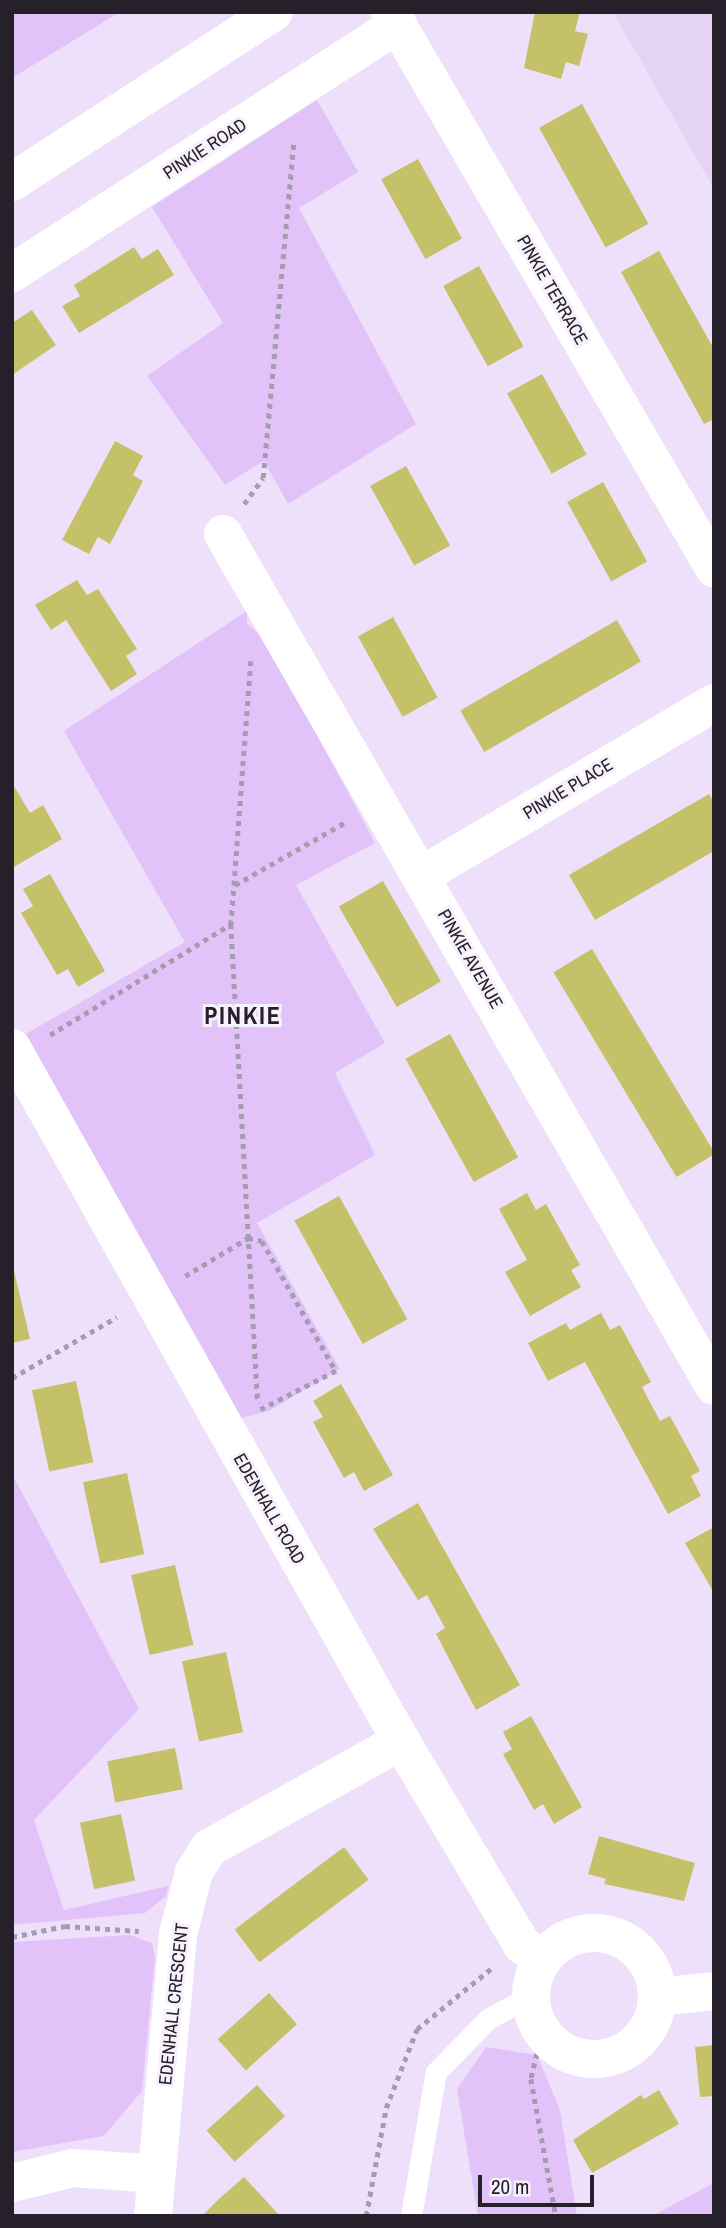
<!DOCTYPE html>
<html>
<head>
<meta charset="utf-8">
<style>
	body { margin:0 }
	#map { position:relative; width:726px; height:2228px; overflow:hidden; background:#eee0fb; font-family:"Archivo Narrow",sans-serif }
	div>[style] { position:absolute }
	.built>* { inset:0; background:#e5d3f5 }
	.green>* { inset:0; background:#e1c3fa }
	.building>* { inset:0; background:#c5c168; transform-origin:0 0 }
	.path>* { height:4.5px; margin-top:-2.25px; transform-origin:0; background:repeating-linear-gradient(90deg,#a69cb0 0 5px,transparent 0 10px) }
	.service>* { height:21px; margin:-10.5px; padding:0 10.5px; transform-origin:10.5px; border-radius:10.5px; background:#fff }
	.minor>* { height:38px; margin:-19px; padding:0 19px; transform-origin:19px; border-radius:19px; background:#fff }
	.minor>.ring { margin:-19px; padding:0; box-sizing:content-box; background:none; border:38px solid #fff; border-radius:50% }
	.secondary>* { height:38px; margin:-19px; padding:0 19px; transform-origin:19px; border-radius:19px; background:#fff }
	span { translate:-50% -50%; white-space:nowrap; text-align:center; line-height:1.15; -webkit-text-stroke:6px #f7f1fc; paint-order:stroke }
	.street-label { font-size:18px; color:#25202a }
	.district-label { font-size:24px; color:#25202a; font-weight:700; letter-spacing:2px }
	.frame { position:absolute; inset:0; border:14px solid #25202a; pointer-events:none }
	.scale { position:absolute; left:478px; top:2175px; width:116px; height:32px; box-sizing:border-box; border:4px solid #25202a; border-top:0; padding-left:9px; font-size:21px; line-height:24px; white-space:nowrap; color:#25202a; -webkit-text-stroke:5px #f7f1fc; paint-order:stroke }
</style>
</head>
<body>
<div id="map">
	<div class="built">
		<i style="clip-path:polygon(613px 12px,714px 12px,714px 189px)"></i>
	</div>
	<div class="green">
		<i style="clip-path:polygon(12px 12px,120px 12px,12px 78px)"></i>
		<i style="clip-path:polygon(317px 100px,358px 172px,299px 208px,416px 424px,288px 504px,264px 461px,225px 485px,147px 376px,223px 323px,152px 207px)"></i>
		<i style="clip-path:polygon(247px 611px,247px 623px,267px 642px,375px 843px,296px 885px,385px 1043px,335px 1073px,375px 1155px,257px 1223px,340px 1369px,269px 1411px,241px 1418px,24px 1035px,185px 942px,64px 731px)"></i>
		<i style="clip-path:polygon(12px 1474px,139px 1709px,34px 1820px,64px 1910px,168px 1886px,166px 1896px,145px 1913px,12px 1925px)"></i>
		<i style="clip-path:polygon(130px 1935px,152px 1943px,155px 1957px,142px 2091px,104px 2136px,12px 2152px,12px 1942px)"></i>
		<i style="clip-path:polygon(486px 2047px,537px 2055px,560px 2110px,577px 2216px,478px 2216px,457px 2089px)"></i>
		<i style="clip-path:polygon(712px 2184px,714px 2216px,652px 2216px)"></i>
	</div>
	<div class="building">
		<i style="clip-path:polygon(535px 12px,580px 12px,575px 31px,588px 34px,579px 66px,566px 62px,561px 79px,524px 68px)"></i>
		<i style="left:582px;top:104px;width:137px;height:49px;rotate:61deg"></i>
		<i style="left:418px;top:159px;width:91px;height:42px;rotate:61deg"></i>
		<i style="clip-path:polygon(134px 247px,142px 259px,158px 249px,174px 275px,79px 333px,62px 306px,80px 296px,74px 285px)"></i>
		<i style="clip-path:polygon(659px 251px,714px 349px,714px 419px,704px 424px,621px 272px)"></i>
		<i style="left:479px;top:266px;width:92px;height:41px;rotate:61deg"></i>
		<i style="clip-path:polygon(32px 310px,56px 345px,12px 375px,12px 323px)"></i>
		<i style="left:542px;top:374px;width:92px;height:40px;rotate:61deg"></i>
		<i style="clip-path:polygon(115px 441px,143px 456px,133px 475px,143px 481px,110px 544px,98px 537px,89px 554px,62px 540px)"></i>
		<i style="left:406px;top:466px;width:91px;height:41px;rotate:61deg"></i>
		<i style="left:603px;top:482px;width:91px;height:41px;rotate:61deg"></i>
		<i style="clip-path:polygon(77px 580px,87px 595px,98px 589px,137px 649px,126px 656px,137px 674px,111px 691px,66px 620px,51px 630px,35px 605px)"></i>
		<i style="left:393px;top:617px;width:92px;height:40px;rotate:61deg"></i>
		<i style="left:617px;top:620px;width:48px;height:181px;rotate:60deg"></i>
		<i style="clip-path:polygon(12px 783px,30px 813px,43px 805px,62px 839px,12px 868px)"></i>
		<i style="clip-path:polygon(709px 794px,714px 803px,714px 851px,595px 920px,569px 875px)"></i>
		<i style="clip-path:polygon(50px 874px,105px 971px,78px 987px,68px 969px,57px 975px,21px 913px,33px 906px,23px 889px)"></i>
		<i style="left:383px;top:881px;width:116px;height:51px;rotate:60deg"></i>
		<i style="left:592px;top:949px;width:239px;height:45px;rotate:59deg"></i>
		<i style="left:450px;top:1034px;width:141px;height:51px;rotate:61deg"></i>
		<i style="clip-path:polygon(527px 1193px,536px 1210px,546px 1204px,580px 1265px,571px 1270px,581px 1287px,530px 1316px,505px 1272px,527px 1260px,499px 1209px)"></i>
		<i style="left:339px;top:1196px;width:141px;height:51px;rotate:61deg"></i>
		<i style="clip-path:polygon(12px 1262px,30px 1339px,12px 1343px)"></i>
		<i style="clip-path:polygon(601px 1313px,610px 1330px,620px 1325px,651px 1382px,642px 1387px,660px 1421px,670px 1416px,700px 1471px,691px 1476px,701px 1496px,668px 1514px,585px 1362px,548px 1381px,528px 1343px,566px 1323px,570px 1330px)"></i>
		<i style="left:76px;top:1381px;width:83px;height:45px;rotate:78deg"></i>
		<i style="clip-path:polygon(341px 1384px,393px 1475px,364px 1491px,354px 1472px,344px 1478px,313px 1422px,323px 1417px,313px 1401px)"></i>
		<i style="left:127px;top:1473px;width:83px;height:45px;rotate:78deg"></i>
		<i style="clip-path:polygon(418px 1503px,520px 1685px,476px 1710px,436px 1634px,445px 1628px,427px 1595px,418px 1600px,373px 1529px)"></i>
		<i style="clip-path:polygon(714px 1527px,714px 1593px,685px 1543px)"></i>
		<i style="left:175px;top:1565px;width:82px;height:45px;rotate:77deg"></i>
		<i style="left:226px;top:1652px;width:82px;height:45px;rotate:78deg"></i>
		<i style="clip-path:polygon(531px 1716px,582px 1807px,554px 1824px,543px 1804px,534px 1810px,503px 1754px,512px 1749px,503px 1732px)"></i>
		<i style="left:175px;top:1748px;width:42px;height:69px;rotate:79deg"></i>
		<i style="left:121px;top:1814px;width:68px;height:42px;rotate:78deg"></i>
		<i style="clip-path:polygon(599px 1836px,695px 1863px,684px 1901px,604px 1884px,606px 1879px,588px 1874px)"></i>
		<i style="left:344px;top:1847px;width:41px;height:137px;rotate:53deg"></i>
		<i style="left:269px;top:1993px;width:42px;height:69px;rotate:48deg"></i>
		<i style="clip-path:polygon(714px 2045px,714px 2096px,700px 2097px,695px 2047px)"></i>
		<i style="left:257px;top:2085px;width:42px;height:68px;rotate:48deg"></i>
		<i style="clip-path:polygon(659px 2090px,679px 2124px,592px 2173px,573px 2140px,641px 2095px,644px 2099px)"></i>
		<i style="clip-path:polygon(244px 2177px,280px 2216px,202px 2216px,219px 2199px)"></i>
	</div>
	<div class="path">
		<i style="left:244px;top:504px;width:32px;rotate:-54deg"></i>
		<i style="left:263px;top:478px;width:340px;rotate:-84.8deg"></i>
		<i style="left:251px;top:661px;width:264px;rotate:94.3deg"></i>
		<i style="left:231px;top:924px;width:480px;rotate:86.8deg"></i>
		<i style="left:235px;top:885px;width:128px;rotate:-29.6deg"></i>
		<i style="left:50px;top:1035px;width:212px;rotate:-31.5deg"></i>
		<i style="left:185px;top:1276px;width:74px;rotate:-31.1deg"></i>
		<i style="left:248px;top:1238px;width:14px;rotate:12deg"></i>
		<i style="left:262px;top:1241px;width:150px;rotate:60.4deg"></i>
		<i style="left:336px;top:1371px;width:85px;rotate:152.8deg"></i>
		<i style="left:12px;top:1378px;width:121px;rotate:-30.2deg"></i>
		<i style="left:12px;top:1937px;width:54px;rotate:-11.7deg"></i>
		<i style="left:65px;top:1926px;width:74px;rotate:3.9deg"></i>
		<i style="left:542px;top:2034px;width:46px;rotate:103.7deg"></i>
		<i style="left:531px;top:2079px;width:139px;rotate:79.7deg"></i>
		<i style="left:366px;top:2216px;width:110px;rotate:-79.5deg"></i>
		<i style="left:386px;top:2108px;width:85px;rotate:-68.6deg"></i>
		<i style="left:417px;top:2029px;width:98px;rotate:-39.2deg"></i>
	</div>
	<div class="service">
		<i style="left:411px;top:2216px;width:146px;rotate:-80.2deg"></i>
		<i style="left:436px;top:2072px;width:74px;rotate:-45.5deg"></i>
		<i style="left:488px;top:2019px;width:47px;rotate:-29.3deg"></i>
	</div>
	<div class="minor">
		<i style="left:390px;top:12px;width:644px;rotate:59.77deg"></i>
		<i style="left:12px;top:273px;width:459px;rotate:-32.8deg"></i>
		<i style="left:223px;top:534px;width:983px;rotate:60.05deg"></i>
		<i style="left:422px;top:875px;width:339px;rotate:-30.5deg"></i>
		<i style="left:12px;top:1048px;width:795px;rotate:60.69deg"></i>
		<i style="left:401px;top:1741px;width:237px;rotate:59.3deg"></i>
		<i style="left:522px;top:1945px;width:24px;rotate:33deg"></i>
		<i class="ring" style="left:531px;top:1933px;width:88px;height:88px"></i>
		<i style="left:658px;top:1997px;width:56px;rotate:-6.1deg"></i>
		<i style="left:12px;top:2183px;width:63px;rotate:-13.8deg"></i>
		<i style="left:73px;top:2168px;width:84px;rotate:4.1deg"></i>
		<i style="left:153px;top:2216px;width:283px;rotate:-84.9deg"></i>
		<i style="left:178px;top:1934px;width:64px;rotate:-75.5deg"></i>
		<i style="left:194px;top:1872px;width:28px;rotate:-58deg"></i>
		<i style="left:209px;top:1848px;width:220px;rotate:-29.1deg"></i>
	</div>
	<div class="secondary">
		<i style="left:12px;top:182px;width:312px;rotate:-33deg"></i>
	</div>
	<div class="street-label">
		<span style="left:205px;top:149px;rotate:-33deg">PINKIE ROAD</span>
		<span style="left:552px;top:290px;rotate:60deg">PINKIE TERRACE</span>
		<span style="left:568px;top:789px;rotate:-31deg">PINKIE PLACE</span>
		<span style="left:470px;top:959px;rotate:60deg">PINKIE AVENUE</span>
		<span style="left:269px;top:1509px;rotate:60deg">EDENHALL ROAD</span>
		<span style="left:174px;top:2004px;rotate:-84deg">EDENHALL CRESCENT</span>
	</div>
	<div class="district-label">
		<span style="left:243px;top:1016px">PINKIE</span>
	</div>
	<div class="frame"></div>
	<div class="scale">20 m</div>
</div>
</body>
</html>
